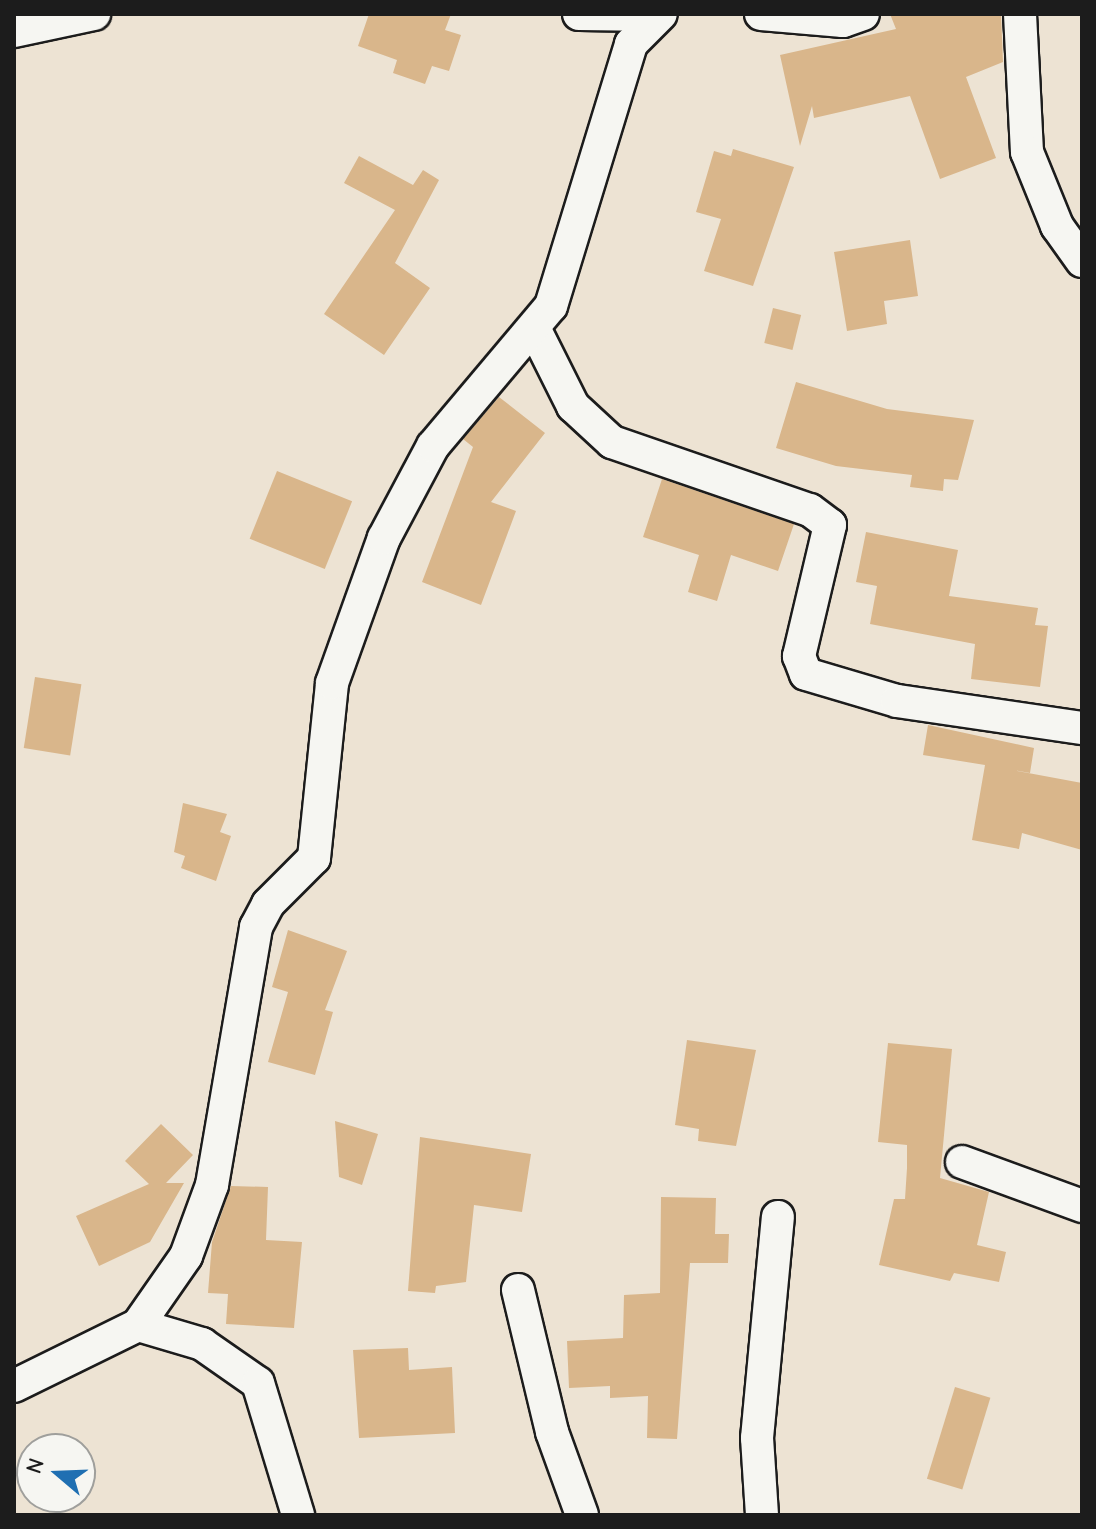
<!DOCTYPE html>
<html>
<head>
<meta charset="utf-8">
<style>
	body { margin:0 }
	#map { position:relative; width:1096px; height:1529px; overflow:hidden; background:#ede3d3; font-family:"Comic Neue",sans-serif }
	div>[style] { position:absolute }
	.building>* { inset:0; background:#d9b68b; transform-origin:0 0 }
	.roads { filter:drop-shadow(2px 0 #1c1c1c) drop-shadow(-2px 0 #1c1c1c) drop-shadow(0 2px #1c1c1c) drop-shadow(0 -2px #1c1c1c) }
	.minor>* { height:32px; margin:-16px; padding:0 16px; transform-origin:16px; border-radius:16px; background:#f6f6f2 }
	span { translate:-50% -50%; white-space:nowrap; text-align:center; line-height:1.15; -webkit-text-stroke:8px #f6f6f2; paint-order:stroke }
	.frame { position:absolute; inset:0; border:16px solid #1c1c1c; pointer-events:none }
	.north { position:absolute; left:16px; top:1433px; width:80px; height:80px; box-sizing:border-box; background:#f6f6f2; border:2px solid #9f9f9c; border-radius:50%; rotate:289deg; font-size:22px; font-weight:700; line-height:32px; text-align:center; color:#1c1c1c }
	.north::after { content:''; display:block; margin:auto; width:28px; height:36px; background:#1f6fb2; clip-path:polygon(50% 0,100% 100%,50% 72%,0 100%) }
</style>
</head>
<body>
<div id="map">
	<div class="building">
		<i style="clip-path:polygon(369px 14px,451px 14px,445px 30px,461px 35px,449px 71px,432px 66px,425px 84px,393px 73px,397px 60px,358px 46px)"></i>
		<i style="clip-path:polygon(890px 14px,1001px 14px,1003px 62px,966px 77px,996px 158px,940px 179px,910px 96px,814px 118px,812px 106px,800px 146px,780px 55px,896px 29px)"></i>
		<i style="clip-path:polygon(733px 149px,794px 167px,753px 286px,704px 271px,721px 219px,696px 212px,714px 151px,731px 156px)"></i>
		<i style="clip-path:polygon(359px 156px,413px 185px,423px 170px,439px 180px,395px 263px,430px 288px,384px 355px,324px 314px,395px 210px,344px 183px)"></i>
		<i style="clip-path:polygon(910px 240px,918px 296px,884px 301px,887px 324px,847px 331px,834px 252px)"></i>
		<i style="left:773px;top:308px;width:29px;height:36px;rotate:14deg"></i>
		<i style="clip-path:polygon(796px 382px,887px 409px,974px 420px,958px 480px,944px 479px,943px 491px,910px 487px,912px 475px,836px 466px,776px 448px)"></i>
		<i style="clip-path:polygon(499px 397px,545px 433px,491px 502px,516px 511px,481px 605px,422px 582px,473px 447px,463px 439px)"></i>
		<i style="left:277px;top:471px;width:81px;height:73px;rotate:22deg"></i>
		<i style="clip-path:polygon(662px 479px,794px 524px,778px 571px,731px 555px,717px 601px,688px 592px,699px 555px,643px 537px)"></i>
		<i style="clip-path:polygon(866px 532px,958px 550px,949px 596px,1038px 608px,1035px 625px,1048px 626px,1040px 687px,971px 679px,975px 644px,870px 624px,877px 586px,856px 582px)"></i>
		<i style="left:35px;top:677px;width:47px;height:72px;rotate:9deg"></i>
		<i style="clip-path:polygon(928px 725px,1034px 748px,1030px 773px,996px 767px,1082px 783px,1082px 850px,1022px 833px,1019px 849px,972px 840px,985px 765px,923px 755px)"></i>
		<i style="clip-path:polygon(183px 803px,227px 814px,220px 832px,231px 836px,216px 881px,181px 868px,185px 856px,174px 852px)"></i>
		<i style="clip-path:polygon(288px 930px,347px 951px,325px 1010px,333px 1012px,315px 1075px,268px 1062px,288px 992px,272px 987px)"></i>
		<i style="clip-path:polygon(687px 1040px,756px 1050px,736px 1146px,698px 1141px,699px 1129px,675px 1125px)"></i>
		<i style="clip-path:polygon(888px 1043px,952px 1049px,940px 1178px,989px 1192px,977px 1245px,1006px 1252px,999px 1282px,954px 1273px,950px 1281px,879px 1265px,894px 1199px,905px 1199px,907px 1168px,907px 1145px,878px 1142px)"></i>
		<i style="clip-path:polygon(335px 1121px,378px 1134px,362px 1185px,339px 1177px)"></i>
		<i style="clip-path:polygon(161px 1124px,193px 1155px,166px 1183px,184px 1183px,150px 1242px,99px 1266px,76px 1216px,149px 1184px,125px 1161px)"></i>
		<i style="clip-path:polygon(420px 1137px,531px 1154px,522px 1212px,474px 1205px,466px 1282px,436px 1286px,435px 1293px,408px 1291px)"></i>
		<i style="clip-path:polygon(231px 1186px,268px 1187px,266px 1240px,302px 1242px,294px 1328px,226px 1324px,228px 1294px,208px 1293px,212px 1242px)"></i>
		<i style="clip-path:polygon(661px 1197px,716px 1198px,715px 1234px,729px 1234px,728px 1263px,690px 1263px,677px 1439px,647px 1438px,648px 1396px,610px 1398px,610px 1386px,569px 1388px,567px 1341px,623px 1338px,624px 1295px,660px 1293px)"></i>
		<i style="clip-path:polygon(408px 1348px,409px 1370px,452px 1367px,455px 1433px,359px 1438px,353px 1350px)"></i>
		<i style="left:955px;top:1387px;width:37px;height:96px;rotate:17deg"></i>
	</div>
	<div class="roads">
		<div class="minor">
			<i style="left:579px;top:14px;width:77px;rotate:0.7deg"></i>
			<i style="left:761px;top:14px;width:82px;rotate:4.9deg"></i>
			<i style="left:843px;top:21px;width:21px;rotate:-19deg"></i>
			<i style="left:1020px;top:14px;width:138px;rotate:87.1deg"></i>
			<i style="left:1027px;top:152px;width:80px;rotate:67.9deg"></i>
			<i style="left:1057px;top:226px;width:43px;rotate:54.5deg"></i>
			<i style="left:14px;top:31px;width:82px;rotate:-12deg"></i>
			<i style="left:536px;top:332px;width:83px;rotate:63.4deg"></i>
			<i style="left:573px;top:406px;width:53px;rotate:42.7deg"></i>
			<i style="left:612px;top:442px;width:209px;rotate:19deg"></i>
			<i style="left:810px;top:510px;width:25px;rotate:37deg"></i>
			<i style="left:830px;top:525px;width:135px;rotate:103.3deg"></i>
			<i style="left:799px;top:656px;width:19px;rotate:69deg"></i>
			<i style="left:806px;top:674px;width:95px;rotate:16.5deg"></i>
			<i style="left:897px;top:701px;width:187px;rotate:8.3deg"></i>
			<i style="left:962px;top:1162px;width:128px;rotate:20.1deg"></i>
			<i style="left:518px;top:1290px;width:146px;rotate:76.5deg"></i>
			<i style="left:552px;top:1432px;width:88px;rotate:70.1deg"></i>
			<i style="left:138px;top:1325px;width:67px;rotate:16.5deg"></i>
			<i style="left:202px;top:1344px;width:68px;rotate:34.9deg"></i>
			<i style="left:258px;top:1383px;width:138px;rotate:73.1deg"></i>
			<i style="left:14px;top:1386px;width:138px;rotate:-26.2deg"></i>
			<i style="left:138px;top:1325px;width:84px;rotate:-55.2deg"></i>
			<i style="left:186px;top:1256px;width:76px;rotate:-69.9deg"></i>
			<i style="left:212px;top:1185px;width:262px;rotate:-80.3deg"></i>
			<i style="left:256px;top:927px;width:26px;rotate:-62deg"></i>
			<i style="left:268px;top:904px;width:65px;rotate:-45deg"></i>
			<i style="left:314px;top:858px;width:176px;rotate:-84.1deg"></i>
			<i style="left:332px;top:683px;width:154px;rotate:-70.3deg"></i>
			<i style="left:384px;top:538px;width:104px;rotate:-62deg"></i>
			<i style="left:433px;top:446px;width:183px;rotate:-49.9deg"></i>
			<i style="left:551px;top:306px;width:274px;rotate:-73deg"></i>
			<i style="left:631px;top:44px;width:42px;rotate:-45deg"></i>
			<i style="left:762px;top:1515px;width:77px;rotate:-93.7deg"></i>
			<i style="left:757px;top:1438px;width:222px;rotate:-84.6deg"></i>
		</div>
	</div>
	<div class="frame"></div>
	<div class="north">N</div>
</div>
</body>
</html>
